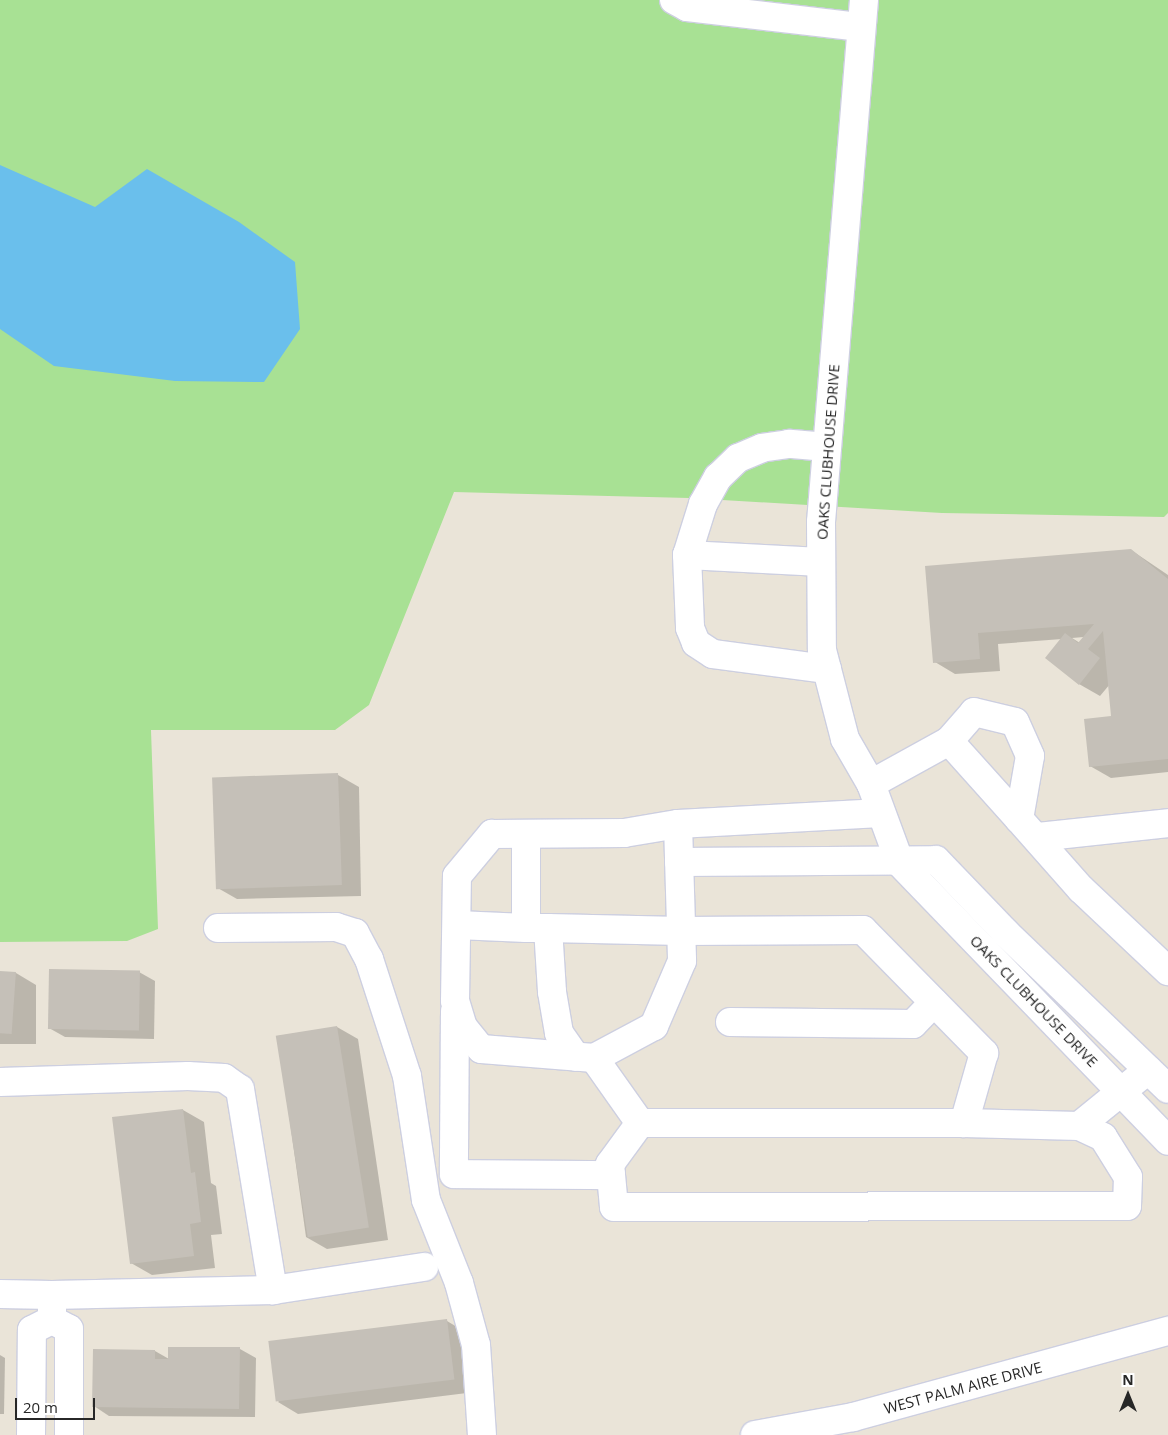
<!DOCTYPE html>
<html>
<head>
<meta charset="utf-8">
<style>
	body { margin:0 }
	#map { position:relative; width:1168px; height:1435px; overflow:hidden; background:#eae4d8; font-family:"Open Sans",sans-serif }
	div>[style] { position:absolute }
	.green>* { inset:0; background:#a8e194 }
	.water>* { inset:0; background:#6abfec }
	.shadow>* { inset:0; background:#0003 }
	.building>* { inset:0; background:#c5c0b8; transform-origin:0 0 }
	.roads { filter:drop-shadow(1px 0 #cdcfe0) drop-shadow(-1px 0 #cdcfe0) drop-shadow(0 1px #cdcfe0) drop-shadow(0 -1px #cdcfe0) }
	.minor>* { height:28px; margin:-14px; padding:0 14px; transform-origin:14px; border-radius:14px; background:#fff }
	span { translate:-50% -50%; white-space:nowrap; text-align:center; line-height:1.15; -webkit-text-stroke:5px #fff; paint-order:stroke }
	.street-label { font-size:15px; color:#272727 }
	.north { position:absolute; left:1103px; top:1370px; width:50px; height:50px; -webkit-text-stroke:4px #fff; paint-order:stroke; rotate:0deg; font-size:14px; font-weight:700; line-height:20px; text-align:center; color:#272727 }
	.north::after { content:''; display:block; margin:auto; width:18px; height:22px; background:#272727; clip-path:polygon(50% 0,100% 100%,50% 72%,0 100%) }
	.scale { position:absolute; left:15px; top:1398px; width:80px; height:22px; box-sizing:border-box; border:2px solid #272727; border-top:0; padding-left:6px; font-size:15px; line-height:18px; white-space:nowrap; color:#272727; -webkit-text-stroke:4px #fff; paint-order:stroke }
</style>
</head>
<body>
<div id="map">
	<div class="green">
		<i style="clip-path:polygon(0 0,1168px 0,1168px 513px,1164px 517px,942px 513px,689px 498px,454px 492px,369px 705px,335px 730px,151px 730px,158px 929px,127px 941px,0 942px)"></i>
	</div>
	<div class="water">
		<i style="clip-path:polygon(0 165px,95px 207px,147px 169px,239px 222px,295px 262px,300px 329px,264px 382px,175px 381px,54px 366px,0 329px)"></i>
	</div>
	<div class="shadow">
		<i style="clip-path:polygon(evenodd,1131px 550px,1168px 575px,1168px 772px,1111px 778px,1090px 766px,1113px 717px,1110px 684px,1100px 696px,1079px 684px,1062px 639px,998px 644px,1000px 671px,955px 674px,935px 662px,927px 567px,1131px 550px,1084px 637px,1080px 643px,1072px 638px,1084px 637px)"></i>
		<i style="clip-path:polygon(338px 775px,359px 787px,361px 896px,237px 899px,216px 887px)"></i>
		<i style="clip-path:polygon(139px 972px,155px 981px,154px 1039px,65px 1037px,49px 1028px)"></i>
		<i style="clip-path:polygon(0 973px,16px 973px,36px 985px,36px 1044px,0 1044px)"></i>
		<i style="clip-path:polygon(337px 1027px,358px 1039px,388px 1240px,327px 1249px,306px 1237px,278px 1036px)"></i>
		<i style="clip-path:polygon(183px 1110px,204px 1122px,211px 1183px,216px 1186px,222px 1234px,211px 1235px,215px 1268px,152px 1275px,131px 1263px)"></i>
		<i style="clip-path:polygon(447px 1321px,467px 1333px,475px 1392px,298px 1414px,278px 1402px,337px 1339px,337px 1335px)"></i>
		<i style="clip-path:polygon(240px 1349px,256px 1358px,255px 1417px,109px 1416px,94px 1406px,94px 1350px,155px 1351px,169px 1359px)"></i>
		<i style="clip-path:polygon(0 1355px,5px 1358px,4px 1414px,0 1414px)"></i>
	</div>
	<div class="building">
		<i style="clip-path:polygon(1131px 549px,1168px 579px,1168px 759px,1089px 767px,1084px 719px,1111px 716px,1103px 631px,1088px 649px,1100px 658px,1079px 685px,1045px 658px,1065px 633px,1078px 643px,1094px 624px,978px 633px,980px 659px,933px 663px,925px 566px)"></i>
		<i style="left:338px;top:773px;width:112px;height:126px;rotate:88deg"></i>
		<i style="left:49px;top:969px;width:91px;height:60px;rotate:1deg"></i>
		<i style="left:0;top:971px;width:16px;height:62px;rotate:4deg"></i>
		<i style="left:337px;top:1026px;width:204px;height:62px;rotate:81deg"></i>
		<i style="clip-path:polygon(183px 1109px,191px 1173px,195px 1172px,201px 1222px,190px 1224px,194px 1256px,130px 1264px,112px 1117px)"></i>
		<i style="left:447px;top:1319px;width:61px;height:180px;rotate:83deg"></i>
		<i style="clip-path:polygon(168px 1347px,240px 1347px,239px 1409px,92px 1407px,93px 1349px,155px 1350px,155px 1359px,168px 1359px)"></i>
	</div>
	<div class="roads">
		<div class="minor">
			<i style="left:674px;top:0;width:15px;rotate:28deg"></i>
			<i style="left:687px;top:7px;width:175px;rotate:6.6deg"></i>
			<i style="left:864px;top:0;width:524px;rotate:94.71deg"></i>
			<i style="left:821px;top:522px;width:128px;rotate:89.6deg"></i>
			<i style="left:822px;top:650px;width:92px;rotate:75.5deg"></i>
			<i style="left:845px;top:739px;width:52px;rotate:60deg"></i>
			<i style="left:871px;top:784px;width:84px;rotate:69.8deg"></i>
			<i style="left:900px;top:863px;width:386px;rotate:46deg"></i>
			<i style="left:827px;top:447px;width:38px;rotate:-175deg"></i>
			<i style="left:789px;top:444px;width:27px;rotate:172deg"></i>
			<i style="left:762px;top:448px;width:26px;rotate:157deg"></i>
			<i style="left:738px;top:458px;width:28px;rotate:136deg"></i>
			<i style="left:718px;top:477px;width:31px;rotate:119deg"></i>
			<i style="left:703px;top:504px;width:53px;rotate:107.4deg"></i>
			<i style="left:687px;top:555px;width:73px;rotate:87.6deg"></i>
			<i style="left:690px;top:628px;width:16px;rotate:68deg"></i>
			<i style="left:696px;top:643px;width:20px;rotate:33deg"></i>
			<i style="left:713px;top:654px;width:115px;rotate:7.5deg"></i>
			<i style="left:687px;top:555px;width:134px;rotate:3deg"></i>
			<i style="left:949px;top:741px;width:105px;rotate:48.1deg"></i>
			<i style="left:871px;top:784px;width:89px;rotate:-28.9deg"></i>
			<i style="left:949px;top:741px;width:38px;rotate:-49deg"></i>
			<i style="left:974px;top:712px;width:42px;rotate:13.7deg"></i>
			<i style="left:1015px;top:722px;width:37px;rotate:66deg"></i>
			<i style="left:1030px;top:756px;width:64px;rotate:99.9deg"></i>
			<i style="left:1019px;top:819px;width:94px;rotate:48.5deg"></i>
			<i style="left:1081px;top:889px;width:120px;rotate:43.3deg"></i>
			<i style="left:678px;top:824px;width:137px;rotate:88.3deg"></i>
			<i style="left:682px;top:961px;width:71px;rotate:113.3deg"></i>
			<i style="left:654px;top:1026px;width:68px;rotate:151.9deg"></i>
			<i style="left:594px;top:1058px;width:113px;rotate:-175.4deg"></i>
			<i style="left:481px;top:1049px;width:28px;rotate:-129deg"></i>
			<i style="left:463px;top:1027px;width:27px;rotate:-107deg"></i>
			<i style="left:455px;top:1001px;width:125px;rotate:-89.1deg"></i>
			<i style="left:457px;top:876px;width:55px;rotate:-50.2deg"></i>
			<i style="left:492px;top:834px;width:132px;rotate:-0.4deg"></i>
			<i style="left:624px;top:833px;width:55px;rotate:-9.5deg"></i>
			<i style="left:678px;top:824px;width:203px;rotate:-3.1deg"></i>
			<i style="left:1038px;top:837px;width:131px;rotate:-6.1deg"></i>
			<i style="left:679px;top:862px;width:257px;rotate:-0.4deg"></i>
			<i style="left:936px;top:860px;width:100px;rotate:46.2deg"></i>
			<i style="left:1005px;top:932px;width:226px;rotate:43.9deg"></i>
			<i style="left:457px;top:925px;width:69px;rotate:2.5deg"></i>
			<i style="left:526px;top:928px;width:94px;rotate:-90deg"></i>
			<i style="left:218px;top:928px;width:118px;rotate:-0.5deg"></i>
			<i style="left:336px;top:927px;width:20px;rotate:18deg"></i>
			<i style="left:355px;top:933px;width:30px;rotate:62deg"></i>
			<i style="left:369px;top:959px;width:123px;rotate:72deg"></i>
			<i style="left:407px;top:1076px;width:125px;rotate:81.3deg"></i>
			<i style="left:426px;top:1200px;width:89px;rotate:68.3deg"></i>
			<i style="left:459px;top:1283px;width:64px;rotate:74.7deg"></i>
			<i style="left:476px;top:1345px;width:90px;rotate:86.2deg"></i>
			<i style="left:530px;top:928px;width:18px"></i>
			<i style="left:548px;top:928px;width:64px;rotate:86.4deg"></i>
			<i style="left:552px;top:992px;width:42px;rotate:80.3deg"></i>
			<i style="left:559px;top:1033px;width:29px;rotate:55deg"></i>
			<i style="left:548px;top:928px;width:133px;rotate:1.3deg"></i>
			<i style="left:681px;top:931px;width:182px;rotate:-0.3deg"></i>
			<i style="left:863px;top:930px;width:173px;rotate:45.5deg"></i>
			<i style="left:984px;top:1053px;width:73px;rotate:105.9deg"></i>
			<i style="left:964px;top:1123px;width:115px;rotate:1.5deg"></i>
			<i style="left:1079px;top:1126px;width:89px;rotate:-39.1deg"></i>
			<i style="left:455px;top:1011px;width:163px;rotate:90.4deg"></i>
			<i style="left:454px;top:1174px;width:157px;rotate:0.4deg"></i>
			<i style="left:730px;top:1022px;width:183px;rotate:0.6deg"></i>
			<i style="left:913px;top:1024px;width:30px;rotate:-46deg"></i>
			<i style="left:594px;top:1058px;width:80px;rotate:54.7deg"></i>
			<i style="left:0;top:1082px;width:188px;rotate:-1.8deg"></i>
			<i style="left:188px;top:1076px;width:36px;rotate:3deg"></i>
			<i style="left:224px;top:1078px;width:19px;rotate:35deg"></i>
			<i style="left:240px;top:1089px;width:204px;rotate:80.7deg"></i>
			<i style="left:640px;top:1123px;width:51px;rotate:126.2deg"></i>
			<i style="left:610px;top:1164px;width:43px;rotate:84.7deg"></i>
			<i style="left:614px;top:1207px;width:513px;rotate:-0.11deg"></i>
			<i style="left:1127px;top:1206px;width:29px;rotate:-88deg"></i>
			<i style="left:1128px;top:1177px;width:47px;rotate:-122deg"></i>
			<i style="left:1103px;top:1137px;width:26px;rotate:-155deg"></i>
			<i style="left:640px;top:1123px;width:324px"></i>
			<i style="left:0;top:1294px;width:52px;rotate:1.1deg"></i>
			<i style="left:52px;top:1320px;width:25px;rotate:-90deg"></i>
			<i style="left:52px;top:1295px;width:221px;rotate:-1.3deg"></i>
			<i style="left:273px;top:1290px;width:153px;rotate:-8.7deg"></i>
			<i style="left:52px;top:1320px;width:19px;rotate:28deg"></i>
			<i style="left:69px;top:1329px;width:106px;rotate:90deg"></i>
			<i style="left:31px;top:1435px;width:105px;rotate:-89.5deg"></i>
			<i style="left:32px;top:1330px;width:22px;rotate:-27deg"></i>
			<i style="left:755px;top:1435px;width:100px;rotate:-10.4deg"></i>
			<i style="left:853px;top:1417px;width:327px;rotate:-15.3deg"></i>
		</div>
	</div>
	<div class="street-label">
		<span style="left:828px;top:452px;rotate:-86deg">OAKS CLUBHOUSE DRIVE</span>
		<span style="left:1034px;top:1001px;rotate:46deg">OAKS CLUBHOUSE DRIVE</span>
		<span style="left:963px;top:1388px;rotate:-15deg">WEST PALM AIRE DRIVE</span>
	</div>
	<div class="north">N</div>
	<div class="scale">20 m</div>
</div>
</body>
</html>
